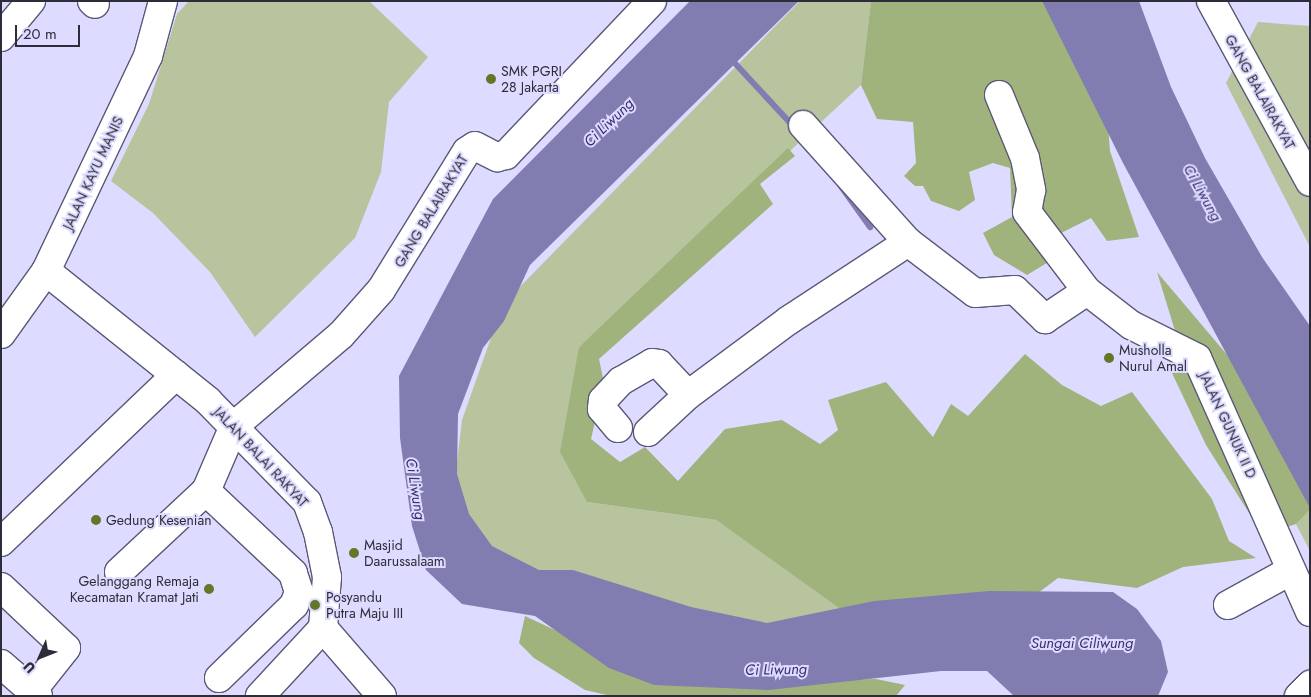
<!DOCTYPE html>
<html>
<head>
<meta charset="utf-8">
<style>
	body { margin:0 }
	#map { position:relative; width:1311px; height:697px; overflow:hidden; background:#dddbff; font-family:Jost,sans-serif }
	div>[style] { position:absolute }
	.green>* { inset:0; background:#b7c49e }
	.forest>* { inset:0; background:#a1b37d }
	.water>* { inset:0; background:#827db0 }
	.stream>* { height:6px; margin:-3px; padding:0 3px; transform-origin:3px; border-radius:3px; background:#827db0 }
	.roads { filter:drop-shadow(1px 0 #5b5877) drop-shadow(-1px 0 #5b5877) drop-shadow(0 1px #5b5877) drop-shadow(0 -1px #5b5877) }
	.minor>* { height:28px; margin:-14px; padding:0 14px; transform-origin:14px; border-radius:14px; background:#fff }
	.dots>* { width:14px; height:14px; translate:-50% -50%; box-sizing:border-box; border:2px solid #dddbff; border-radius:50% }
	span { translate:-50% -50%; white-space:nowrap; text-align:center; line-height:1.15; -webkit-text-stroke:4px #dddbff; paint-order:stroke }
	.poi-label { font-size:14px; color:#2d2c39 }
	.left { translate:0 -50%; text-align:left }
	.right { translate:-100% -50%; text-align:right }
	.street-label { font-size:14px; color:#2d2c39 }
	.water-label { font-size:15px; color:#3c3070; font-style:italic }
	.frame { position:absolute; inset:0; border:2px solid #2d2c39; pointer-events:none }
	.north { position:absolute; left:15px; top:632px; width:50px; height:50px; -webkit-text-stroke:4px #dddbff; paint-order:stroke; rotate:226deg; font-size:14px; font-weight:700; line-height:20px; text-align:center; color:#2d2c39 }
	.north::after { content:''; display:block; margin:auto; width:18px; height:22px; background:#2d2c39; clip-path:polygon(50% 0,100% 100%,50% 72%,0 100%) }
	.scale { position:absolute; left:15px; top:25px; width:65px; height:22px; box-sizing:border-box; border:2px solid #2d2c39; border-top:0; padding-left:6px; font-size:15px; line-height:18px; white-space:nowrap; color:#2d2c39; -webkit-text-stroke:4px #dddbff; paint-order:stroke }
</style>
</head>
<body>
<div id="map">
	<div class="green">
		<i style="clip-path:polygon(189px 1px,369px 1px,428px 57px,389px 102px,381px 172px,355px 238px,255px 337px,210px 272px,153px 213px,111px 181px,149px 104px,177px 14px)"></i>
		<i style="clip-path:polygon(800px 1px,871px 1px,861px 85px,579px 347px,587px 502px,716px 520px,882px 639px,702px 630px,502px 558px,451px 514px,462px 420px,503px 304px)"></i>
		<i style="clip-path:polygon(1258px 22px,1310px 26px,1310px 247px,1226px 83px)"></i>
		<i style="clip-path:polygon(1310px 510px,1310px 551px,1296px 524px)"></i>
	</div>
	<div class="forest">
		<i style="clip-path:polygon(871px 1px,1076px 1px,1108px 124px,1110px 151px,1139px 237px,1107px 241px,1091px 218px,1049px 239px,1055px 258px,1027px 275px,994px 255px,983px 233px,1012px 217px,1010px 168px,993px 163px,969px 172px,975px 200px,959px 211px,931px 201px,923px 186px,915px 186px,904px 176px,916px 163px,913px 122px,877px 119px,861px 85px)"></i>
		<i style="clip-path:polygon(788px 148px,795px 156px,760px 184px,773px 204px,599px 359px,604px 383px,591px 439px,620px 462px,645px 447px,678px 481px,725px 429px,782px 420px,820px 444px,838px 430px,828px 400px,886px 382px,933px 437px,951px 404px,968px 416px,1025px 354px,1062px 385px,1101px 406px,1132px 392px,1212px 499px,1229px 541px,1256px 558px,1183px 567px,1137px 588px,1058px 578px,1038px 593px,882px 639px,716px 520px,587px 502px,560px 452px,579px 347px)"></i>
		<i style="clip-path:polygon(1157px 272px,1234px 363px,1310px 469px,1310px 510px,1296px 524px,1263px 535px,1206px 445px,1172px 373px,1183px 357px)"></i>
		<i style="clip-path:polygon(525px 616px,668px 683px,876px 679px,905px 685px,896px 696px,611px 696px,585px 690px,534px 658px,519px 643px)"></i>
	</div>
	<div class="water">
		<i style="clip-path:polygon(690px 1px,799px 1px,530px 265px,504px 321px,483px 348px,458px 414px,457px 474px,469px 514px,492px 546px,539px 570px,573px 570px,691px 607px,767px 623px,874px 601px,989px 591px,1113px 592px,1137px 609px,1161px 641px,1168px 672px,1158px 696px,1014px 696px,987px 671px,941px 671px,769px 690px,654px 685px,609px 668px,535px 616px,462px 604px,426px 570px,412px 526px,400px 438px,399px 376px,493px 199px)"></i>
		<i style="clip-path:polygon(1042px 1px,1139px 1px,1171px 87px,1205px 158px,1262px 257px,1310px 326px,1310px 508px,1123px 163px)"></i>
	</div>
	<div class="stream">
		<i style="left:731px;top:59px;width:94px;rotate:47.2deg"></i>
		<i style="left:840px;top:185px;width:52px;rotate:54.5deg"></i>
	</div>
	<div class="roads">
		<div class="minor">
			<i style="left:92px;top:1px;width:4px;rotate:45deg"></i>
			<i style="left:1211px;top:1px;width:206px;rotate:61.3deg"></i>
			<i style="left:1px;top:37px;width:47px;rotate:-50.2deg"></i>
			<i style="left:999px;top:95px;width:68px;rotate:67.6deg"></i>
			<i style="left:1025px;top:158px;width:33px;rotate:79deg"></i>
			<i style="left:1031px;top:190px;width:22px;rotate:100deg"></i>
			<i style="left:1027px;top:212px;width:99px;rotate:52.8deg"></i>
			<i style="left:1087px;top:291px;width:56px;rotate:37.7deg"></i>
			<i style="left:1131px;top:325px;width:74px;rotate:26.6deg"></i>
			<i style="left:1197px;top:358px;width:278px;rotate:66deg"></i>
			<i style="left:803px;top:125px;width:157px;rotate:48.1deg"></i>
			<i style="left:908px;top:242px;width:84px;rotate:37.3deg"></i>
			<i style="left:975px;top:293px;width:40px;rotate:-4.3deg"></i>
			<i style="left:1015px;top:290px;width:42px;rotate:44deg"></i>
			<i style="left:1045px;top:319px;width:50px;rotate:-33.7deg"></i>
			<i style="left:46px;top:271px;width:208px;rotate:38.7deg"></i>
			<i style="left:208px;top:401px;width:141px;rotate:45.6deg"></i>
			<i style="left:307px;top:502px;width:32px;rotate:70deg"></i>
			<i style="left:318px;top:532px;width:46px;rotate:78.7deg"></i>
			<i style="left:327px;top:577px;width:51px;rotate:94.5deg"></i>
			<i style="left:323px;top:628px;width:93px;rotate:132.8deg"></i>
			<i style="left:1px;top:334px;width:77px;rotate:-54.5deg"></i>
			<i style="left:46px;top:271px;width:238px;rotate:-64.6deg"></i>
			<i style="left:148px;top:56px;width:57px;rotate:-74.7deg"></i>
			<i style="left:618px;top:428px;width:25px;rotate:-130deg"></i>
			<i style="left:602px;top:409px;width:9px;rotate:-84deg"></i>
			<i style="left:603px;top:400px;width:26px;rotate:-47deg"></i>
			<i style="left:621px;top:381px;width:36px;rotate:-30deg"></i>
			<i style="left:652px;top:363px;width:7px;rotate:8deg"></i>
			<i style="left:659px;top:364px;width:42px;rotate:46.9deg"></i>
			<i style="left:648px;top:432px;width:54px;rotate:-42.8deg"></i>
			<i style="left:688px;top:395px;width:126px;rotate:-36.6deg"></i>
			<i style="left:789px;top:320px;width:142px;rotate:-33.2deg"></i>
			<i style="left:1px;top:542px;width:242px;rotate:-43.7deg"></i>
			<i style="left:119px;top:572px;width:119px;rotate:-43deg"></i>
			<i style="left:1px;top:587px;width:89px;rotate:43.2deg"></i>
			<i style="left:66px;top:648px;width:55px;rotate:128.3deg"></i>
			<i style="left:1228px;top:605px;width:71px;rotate:-28.7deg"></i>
			<i style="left:323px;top:628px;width:90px;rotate:49.1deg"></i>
			<i style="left:1px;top:664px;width:49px;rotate:40.9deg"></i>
			<i style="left:219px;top:678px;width:105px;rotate:-44.2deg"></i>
			<i style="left:294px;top:605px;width:14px;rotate:-69deg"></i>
			<i style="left:299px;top:592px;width:20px;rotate:-108deg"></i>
			<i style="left:293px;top:573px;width:120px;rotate:-136.7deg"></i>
			<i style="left:206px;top:491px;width:71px;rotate:-66.7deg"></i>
			<i style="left:234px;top:426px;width:140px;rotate:-40.4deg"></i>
			<i style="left:341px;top:335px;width:60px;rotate:-48.4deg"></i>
			<i style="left:381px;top:290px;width:163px;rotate:-58.3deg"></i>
			<i style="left:467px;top:151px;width:9px;rotate:-32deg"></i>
			<i style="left:475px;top:146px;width:25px;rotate:27deg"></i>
			<i style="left:497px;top:157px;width:9px;rotate:-13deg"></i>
			<i style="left:506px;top:155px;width:212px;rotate:-46.5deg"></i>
			<i style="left:1299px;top:696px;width:16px;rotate:-45deg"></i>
		</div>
	</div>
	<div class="dots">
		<i style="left:491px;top:79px;background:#627828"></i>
		<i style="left:1109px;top:358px;background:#627828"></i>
		<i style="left:96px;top:520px;background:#627828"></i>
		<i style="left:354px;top:553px;background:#627828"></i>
		<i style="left:209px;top:589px;background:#627828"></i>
		<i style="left:315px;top:605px;background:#627828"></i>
	</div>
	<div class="poi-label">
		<span class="left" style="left:501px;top:79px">SMK PGRI<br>28 Jakarta</span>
		<span class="left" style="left:1119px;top:358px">Musholla<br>Nurul Amal</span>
		<span class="left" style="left:106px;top:520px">Gedung Kesenian</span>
		<span class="left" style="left:364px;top:553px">Masjid<br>Daarussalaam</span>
		<span class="right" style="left:199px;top:589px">Gelanggang Remaja<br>Kecamatan Kramat Jati</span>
		<span class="left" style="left:326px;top:605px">Posyandu<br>Putra Maju III</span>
	</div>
	<div class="street-label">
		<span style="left:1260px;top:92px;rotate:61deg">GANG BALAIRAKYAT</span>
		<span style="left:93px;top:173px;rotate:-65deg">JALAN KAYU MANIS</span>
		<span style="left:431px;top:211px;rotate:-59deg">GANG BALAIRAKYAT</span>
		<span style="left:1228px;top:425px;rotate:65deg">JALAN GUNUK II D</span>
		<span style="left:261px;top:457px;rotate:47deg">JALAN BALAI RAKYAT</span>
	</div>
	<div class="water-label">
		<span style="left:609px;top:123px;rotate:-44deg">Ci Liwung</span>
		<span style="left:1202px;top:193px;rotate:61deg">Ci Liwung</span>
		<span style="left:415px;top:489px;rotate:81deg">Ci Liwung</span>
		<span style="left:1082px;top:644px">Sungai Ciliwung</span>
		<span style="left:776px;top:670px;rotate:-1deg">Ci Liwung</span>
	</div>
	<div class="frame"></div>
	<div class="north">U</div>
	<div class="scale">20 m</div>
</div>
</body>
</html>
